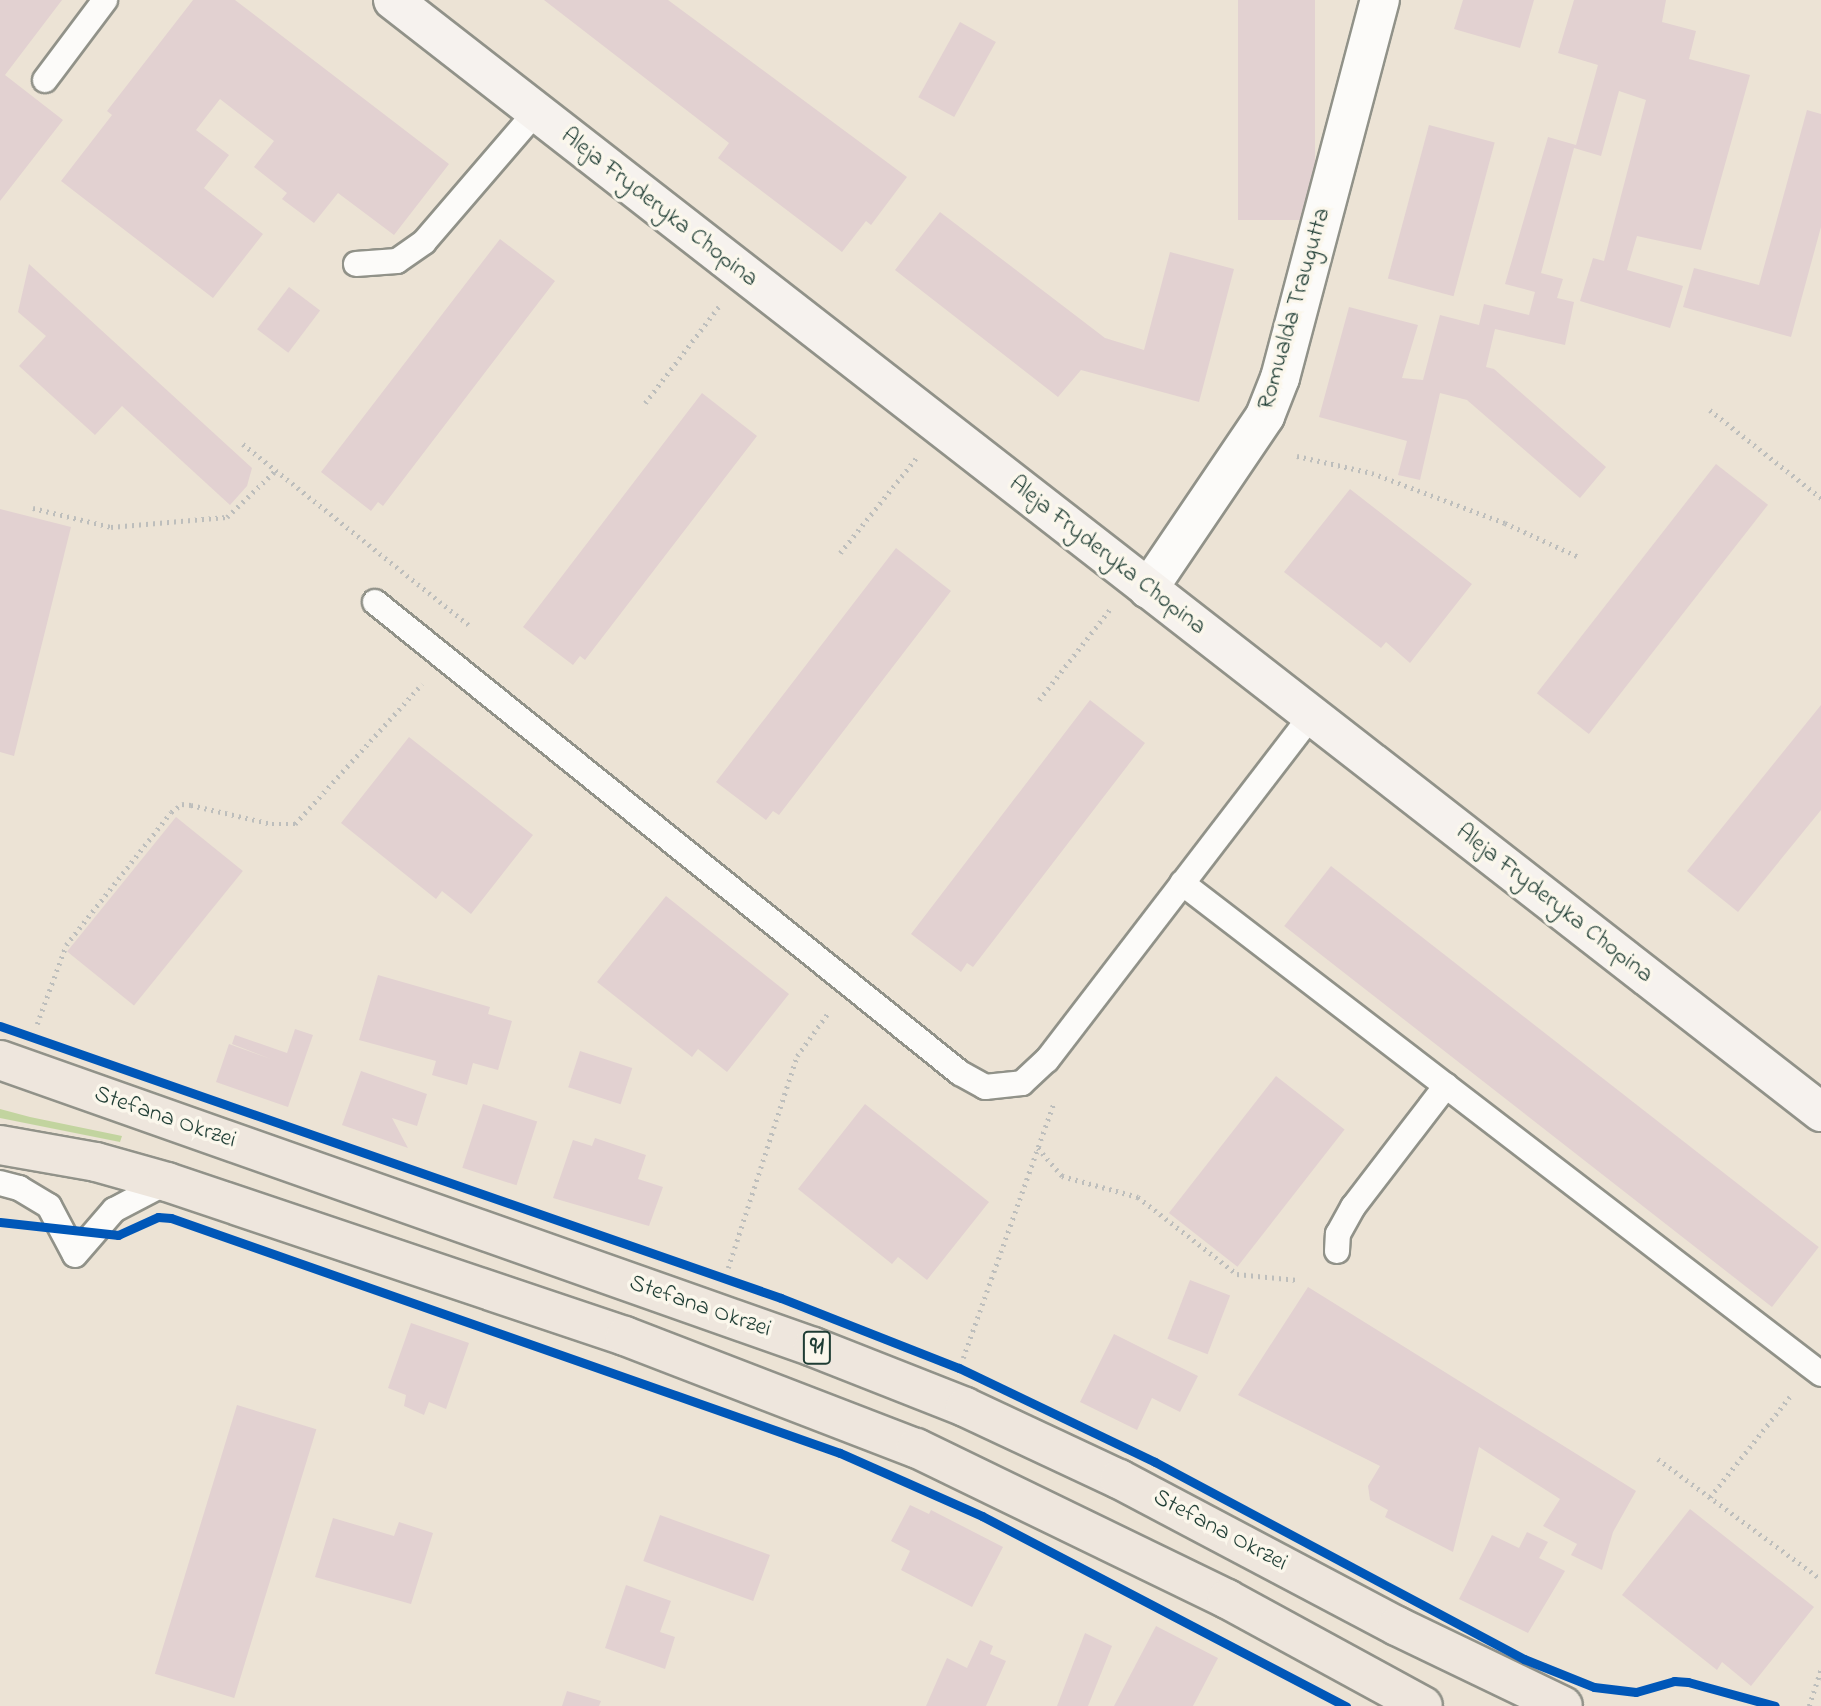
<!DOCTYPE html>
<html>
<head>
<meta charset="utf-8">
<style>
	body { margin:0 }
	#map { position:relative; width:1821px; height:1706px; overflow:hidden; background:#ece3d5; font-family:"Indie Flower",sans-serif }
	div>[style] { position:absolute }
	.green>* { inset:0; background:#c2d49f }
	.building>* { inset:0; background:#e2d1d1; transform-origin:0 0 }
	.path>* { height:4.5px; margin-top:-2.25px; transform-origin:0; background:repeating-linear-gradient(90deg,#bdbebc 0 2px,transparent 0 7px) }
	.roads { filter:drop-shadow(2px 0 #919289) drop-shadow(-2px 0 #919289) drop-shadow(0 2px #919289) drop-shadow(0 -2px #919289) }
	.lane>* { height:24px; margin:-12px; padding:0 12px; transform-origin:12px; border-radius:12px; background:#fcfbf9 }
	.street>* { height:38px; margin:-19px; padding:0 19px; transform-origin:19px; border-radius:19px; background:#fcfbf9 }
	.secondary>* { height:38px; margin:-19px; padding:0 19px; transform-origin:19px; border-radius:19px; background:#f6f2ee }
	.primary>* { height:38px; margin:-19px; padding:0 19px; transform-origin:19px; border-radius:19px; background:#eee6dd }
	.cycleway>* { height:9px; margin:-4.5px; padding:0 4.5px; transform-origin:4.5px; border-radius:4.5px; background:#0057b8 }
	span { translate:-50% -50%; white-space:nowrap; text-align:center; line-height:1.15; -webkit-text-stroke:7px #fbf7ec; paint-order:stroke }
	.shield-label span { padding:2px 5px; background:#fbf7ec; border:2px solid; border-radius:5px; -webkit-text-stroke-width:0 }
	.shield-label { font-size:23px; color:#1f3d34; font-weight:700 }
	.street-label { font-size:24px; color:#1f3d34 }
</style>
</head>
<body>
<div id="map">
	<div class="green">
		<i style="clip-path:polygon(0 1109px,30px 1117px,122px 1136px,120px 1142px,0 1118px)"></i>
	</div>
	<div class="building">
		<i style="clip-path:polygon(0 0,62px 0,5px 75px,63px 120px,0 201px)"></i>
		<i style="clip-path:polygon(193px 0,235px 0,449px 164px,394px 235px,338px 193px,314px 223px,282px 199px,287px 193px,254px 167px,274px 141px,220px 99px,196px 130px,229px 155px,204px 188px,263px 234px,213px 298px,61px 181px,112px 115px,107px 111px)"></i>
		<i style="clip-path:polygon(544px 0,668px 0,907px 177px,871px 225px,866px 221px,842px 252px,718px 158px,729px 143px)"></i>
		<i style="left:1238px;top:0;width:77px;height:220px"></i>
		<i style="clip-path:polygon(1463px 0,1534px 0,1520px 48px,1454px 29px)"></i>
		<i style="clip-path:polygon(1574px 0,1666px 0,1662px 22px,1696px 31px,1689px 59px,1750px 75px,1701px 250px,1637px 236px,1627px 270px,1683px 286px,1670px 328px,1580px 301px,1593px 258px,1604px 261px,1646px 100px,1619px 91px,1601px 156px,1574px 148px,1541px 273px,1563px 279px,1557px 298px,1574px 302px,1565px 345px,1495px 329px,1486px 367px,1494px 369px,1606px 467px,1580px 498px,1467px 400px,1440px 393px,1420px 480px,1398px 475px,1407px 441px,1319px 417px,1349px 307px,1418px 325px,1402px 378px,1423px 380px,1440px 315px,1479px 325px,1484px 304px,1529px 315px,1535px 292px,1505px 284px,1548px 137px,1576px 145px,1598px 65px,1558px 53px)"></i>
		<i style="left:960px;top:22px;width:41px;height:86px;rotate:29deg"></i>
		<i style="clip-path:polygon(1807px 110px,1821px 114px,1821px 227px,1791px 337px,1683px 307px,1694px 268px,1759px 285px)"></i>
		<i style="left:1429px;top:125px;width:68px;height:159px;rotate:15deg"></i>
		<i style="clip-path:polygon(940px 212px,1105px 338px,1144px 350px,1170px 252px,1234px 269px,1199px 402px,1081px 370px,1058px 397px,895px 270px)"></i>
		<i style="clip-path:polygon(500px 239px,555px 281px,383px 506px,378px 502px,371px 511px,321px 472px)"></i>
		<i style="clip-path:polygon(29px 264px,252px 468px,247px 486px,230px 505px,122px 406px,95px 435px,19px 366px,46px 336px,18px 312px)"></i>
		<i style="left:289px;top:287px;width:39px;height:53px;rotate:37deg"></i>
		<i style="clip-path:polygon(702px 393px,757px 436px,585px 660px,580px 656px,573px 665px,523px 627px)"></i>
		<i style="left:1716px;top:464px;width:66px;height:291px;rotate:38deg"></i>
		<i style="clip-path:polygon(1350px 489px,1472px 584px,1410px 663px,1386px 642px,1381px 648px,1284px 572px)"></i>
		<i style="clip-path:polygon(0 509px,71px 527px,14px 756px,0 752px)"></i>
		<i style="clip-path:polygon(896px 548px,951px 591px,779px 815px,773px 811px,766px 820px,716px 782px)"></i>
		<i style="clip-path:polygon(1090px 700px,1145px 743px,973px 967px,967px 963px,961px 972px,911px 934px)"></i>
		<i style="clip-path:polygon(1821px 705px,1821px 810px,1738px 912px,1687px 871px)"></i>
		<i style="clip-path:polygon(409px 737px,533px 835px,471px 914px,442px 891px,436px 899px,341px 823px)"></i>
		<i style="left:176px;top:817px;width:86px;height:173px;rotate:39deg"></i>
		<i style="left:1331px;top:866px;width:619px;height:76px;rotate:38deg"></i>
		<i style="clip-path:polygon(666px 896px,789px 994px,727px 1072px,698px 1049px,692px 1057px,597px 982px)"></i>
		<i style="clip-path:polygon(378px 975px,490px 1007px,488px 1014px,512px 1021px,498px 1070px,473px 1063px,467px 1085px,432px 1075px,436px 1061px,359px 1040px)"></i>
		<i style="clip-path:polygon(295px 1029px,313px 1035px,288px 1107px,216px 1082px,229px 1044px,271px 1059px,232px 1044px,235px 1035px,287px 1053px)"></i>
		<i style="left:580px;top:1051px;width:55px;height:38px;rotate:18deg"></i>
		<i style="clip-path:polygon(361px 1071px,427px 1094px,417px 1126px,392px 1118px,408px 1148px,342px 1125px)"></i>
		<i style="left:1276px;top:1076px;width:87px;height:174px;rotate:38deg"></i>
		<i style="left:483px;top:1104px;width:57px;height:67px;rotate:18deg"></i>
		<i style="clip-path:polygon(865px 1104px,989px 1202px,927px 1280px,898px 1257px,892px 1264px,798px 1189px)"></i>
		<i style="clip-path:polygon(595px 1138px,646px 1155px,638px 1179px,663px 1187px,649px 1226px,553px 1198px,573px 1140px,592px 1146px)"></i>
		<i style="left:1190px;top:1280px;width:43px;height:63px;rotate:21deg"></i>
		<i style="clip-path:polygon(1308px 1287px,1636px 1491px,1613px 1532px,1602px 1570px,1571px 1555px,1577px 1544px,1543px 1526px,1560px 1499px,1479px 1447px,1453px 1552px,1385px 1517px,1388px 1510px,1370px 1500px,1368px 1486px,1380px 1466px,1238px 1395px)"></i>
		<i style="clip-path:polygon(411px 1323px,469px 1343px,446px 1409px,429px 1402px,424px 1415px,404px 1406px,406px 1395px,388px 1388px)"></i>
		<i style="clip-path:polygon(1114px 1334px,1198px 1376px,1180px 1412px,1152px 1398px,1137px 1430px,1080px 1402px)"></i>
		<i style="left:237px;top:1405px;width:83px;height:281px;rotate:17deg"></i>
		<i style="clip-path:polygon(910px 1505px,929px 1514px,931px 1510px,1003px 1547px,972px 1607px,901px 1570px,910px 1551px,891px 1541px)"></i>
		<i style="clip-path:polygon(1690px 1509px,1814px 1607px,1751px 1686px,1722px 1662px,1717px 1670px,1622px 1595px)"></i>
		<i style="left:660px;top:1515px;width:117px;height:49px;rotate:20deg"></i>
		<i style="clip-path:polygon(333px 1518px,394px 1536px,399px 1522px,433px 1533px,411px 1604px,315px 1577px)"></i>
		<i style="clip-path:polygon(1527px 1532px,1548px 1542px,1539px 1558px,1565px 1571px,1528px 1633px,1459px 1599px,1492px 1535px,1519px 1548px)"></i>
		<i style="clip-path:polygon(626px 1585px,671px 1601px,660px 1632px,675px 1637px,665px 1669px,605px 1648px)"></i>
		<i style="clip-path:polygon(1156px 1626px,1218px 1658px,1193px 1706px,1114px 1706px)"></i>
		<i style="clip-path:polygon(1085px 1633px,1112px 1646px,1088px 1706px,1057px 1706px)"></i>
		<i style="clip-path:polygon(980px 1640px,993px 1646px,990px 1654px,1006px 1661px,986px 1706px,926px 1706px,947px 1658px,967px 1668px)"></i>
		<i style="clip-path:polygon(567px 1691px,601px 1701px,599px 1706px,562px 1706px)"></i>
	</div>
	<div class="path">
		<i style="left:645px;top:403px;width:123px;rotate:-52.6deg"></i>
		<i style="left:1710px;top:410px;width:142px;rotate:38.4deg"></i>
		<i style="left:243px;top:444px;width:291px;rotate:38.7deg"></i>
		<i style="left:1297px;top:456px;width:77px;rotate:12.8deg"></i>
		<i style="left:1372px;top:473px;width:142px;rotate:20.6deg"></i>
		<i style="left:1505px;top:523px;width:81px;rotate:24.7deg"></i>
		<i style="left:33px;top:508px;width:80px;rotate:13.7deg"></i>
		<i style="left:111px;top:527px;width:116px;rotate:-4.9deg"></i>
		<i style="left:227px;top:517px;width:68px;rotate:-43.8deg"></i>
		<i style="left:840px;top:553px;width:122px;rotate:-51.3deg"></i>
		<i style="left:1039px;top:700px;width:115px;rotate:-52deg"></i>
		<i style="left:37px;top:1024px;width:84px;rotate:-69.8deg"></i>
		<i style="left:66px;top:945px;width:169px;rotate:-51.7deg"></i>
		<i style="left:171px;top:812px;width:14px;rotate:-36deg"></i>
		<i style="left:182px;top:804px;width:9px;rotate:6deg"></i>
		<i style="left:191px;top:805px;width:83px;rotate:13.2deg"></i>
		<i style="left:272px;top:824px;width:23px"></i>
		<i style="left:295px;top:824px;width:189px;rotate:-47.8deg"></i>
		<i style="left:1038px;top:1148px;width:37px;rotate:49deg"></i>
		<i style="left:1062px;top:1176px;width:79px;rotate:15.4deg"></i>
		<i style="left:1138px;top:1197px;width:125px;rotate:37.9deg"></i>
		<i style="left:1237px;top:1274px;width:61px;rotate:5.6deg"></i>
		<i style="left:728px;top:1268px;width:223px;rotate:-72deg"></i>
		<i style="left:797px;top:1056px;width:53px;rotate:-54.2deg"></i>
		<i style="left:963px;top:1358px;width:269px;rotate:-70.4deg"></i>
		<i style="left:1658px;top:1459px;width:202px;rotate:36.4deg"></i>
		<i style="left:1710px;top:1497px;width:132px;rotate:-51.5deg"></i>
		<i style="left:1809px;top:1706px;width:38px;rotate:-72deg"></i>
	</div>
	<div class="roads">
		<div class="lane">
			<i style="left:45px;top:80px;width:100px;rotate:-53.1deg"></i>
			<i style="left:356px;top:264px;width:41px;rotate:-4.2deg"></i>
			<i style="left:397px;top:261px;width:33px;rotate:-35deg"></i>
			<i style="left:424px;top:242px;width:172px;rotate:-49.3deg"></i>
			<i style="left:375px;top:602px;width:751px;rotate:38.84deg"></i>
			<i style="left:960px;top:1073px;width:29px;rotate:29deg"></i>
			<i style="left:985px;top:1087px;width:37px;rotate:-6deg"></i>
			<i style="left:1022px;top:1083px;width:34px;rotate:-43deg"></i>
			<i style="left:1047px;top:1060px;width:435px;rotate:-52.5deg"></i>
			<i style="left:1182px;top:883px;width:806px;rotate:37.54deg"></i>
			<i style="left:0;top:1183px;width:20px;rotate:15deg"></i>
			<i style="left:19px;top:1188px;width:35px;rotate:31deg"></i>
			<i style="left:49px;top:1206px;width:55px;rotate:62deg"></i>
			<i style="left:75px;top:1255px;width:60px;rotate:-49.1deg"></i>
			<i style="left:114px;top:1210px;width:60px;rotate:-27.8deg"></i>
			<i style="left:1337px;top:1251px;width:17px;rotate:-87deg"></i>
			<i style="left:1338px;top:1234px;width:31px;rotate:-61deg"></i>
			<i style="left:1353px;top:1207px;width:153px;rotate:-52.5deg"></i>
		</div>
		<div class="street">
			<i style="left:1148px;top:589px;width:209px;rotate:-55.9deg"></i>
			<i style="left:1265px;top:416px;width:41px;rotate:-68.5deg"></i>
			<i style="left:1280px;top:378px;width:391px;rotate:-75.2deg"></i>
		</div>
		<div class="secondary">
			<i style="left:393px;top:0;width:1810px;rotate:37.91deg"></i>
		</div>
		<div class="primary">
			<i style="left:0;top:1060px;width:862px;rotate:19.44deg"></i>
			<i style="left:813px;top:1347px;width:163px;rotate:21.5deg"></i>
			<i style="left:965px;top:1407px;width:170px;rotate:25.1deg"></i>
			<i style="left:1119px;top:1479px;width:314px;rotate:27.9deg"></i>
			<i style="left:1397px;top:1626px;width:184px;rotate:25.7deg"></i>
			<i style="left:0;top:1145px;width:97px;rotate:10deg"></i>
			<i style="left:96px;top:1162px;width:74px;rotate:15.7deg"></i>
			<i style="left:167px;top:1182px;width:483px;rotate:18.6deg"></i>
			<i style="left:625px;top:1336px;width:312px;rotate:21.1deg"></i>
			<i style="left:916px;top:1448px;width:346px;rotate:25.9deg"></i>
			<i style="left:1227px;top:1599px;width:223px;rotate:28.6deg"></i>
		</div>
	</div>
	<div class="cycleway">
		<i style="left:0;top:1026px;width:827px;rotate:19.2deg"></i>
		<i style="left:781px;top:1298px;width:191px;rotate:21.5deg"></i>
		<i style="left:959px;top:1368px;width:217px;rotate:25.6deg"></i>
		<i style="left:1155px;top:1462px;width:418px;rotate:28.1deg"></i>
		<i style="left:1524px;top:1659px;width:75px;rotate:21.8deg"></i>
		<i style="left:1594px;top:1687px;width:42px;rotate:6.8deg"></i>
		<i style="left:1636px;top:1692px;width:40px;rotate:-16deg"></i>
		<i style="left:1674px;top:1681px;width:14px;rotate:4deg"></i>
		<i style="left:1688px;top:1682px;width:90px;rotate:15.4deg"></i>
		<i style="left:0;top:1222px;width:119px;rotate:6.3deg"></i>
		<i style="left:118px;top:1235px;width:44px;rotate:-24.2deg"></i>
		<i style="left:158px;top:1217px;width:13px;rotate:4deg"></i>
		<i style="left:171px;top:1218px;width:709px;rotate:19.35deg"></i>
		<i style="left:840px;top:1453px;width:155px;rotate:23.9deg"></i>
		<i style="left:982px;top:1516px;width:411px;rotate:27.6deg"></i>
	</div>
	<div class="shield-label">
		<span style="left:817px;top:1348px">91</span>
	</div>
	<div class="street-label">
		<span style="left:659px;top:208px;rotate:38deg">Aleja Fryderyka Chopina</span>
		<span style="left:1295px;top:309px;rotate:-74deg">Romualda Traugutta</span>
		<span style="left:1107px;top:556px;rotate:38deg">Aleja Fryderyka Chopina</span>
		<span style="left:1554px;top:904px;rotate:38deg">Aleja Fryderyka Chopina</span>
		<span style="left:165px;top:1118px;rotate:19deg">Stefana Okrzei</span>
		<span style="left:700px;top:1307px;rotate:19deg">Stefana Okrzei</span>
		<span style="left:1220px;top:1531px;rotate:28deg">Stefana Okrzei</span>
	</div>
</div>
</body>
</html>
